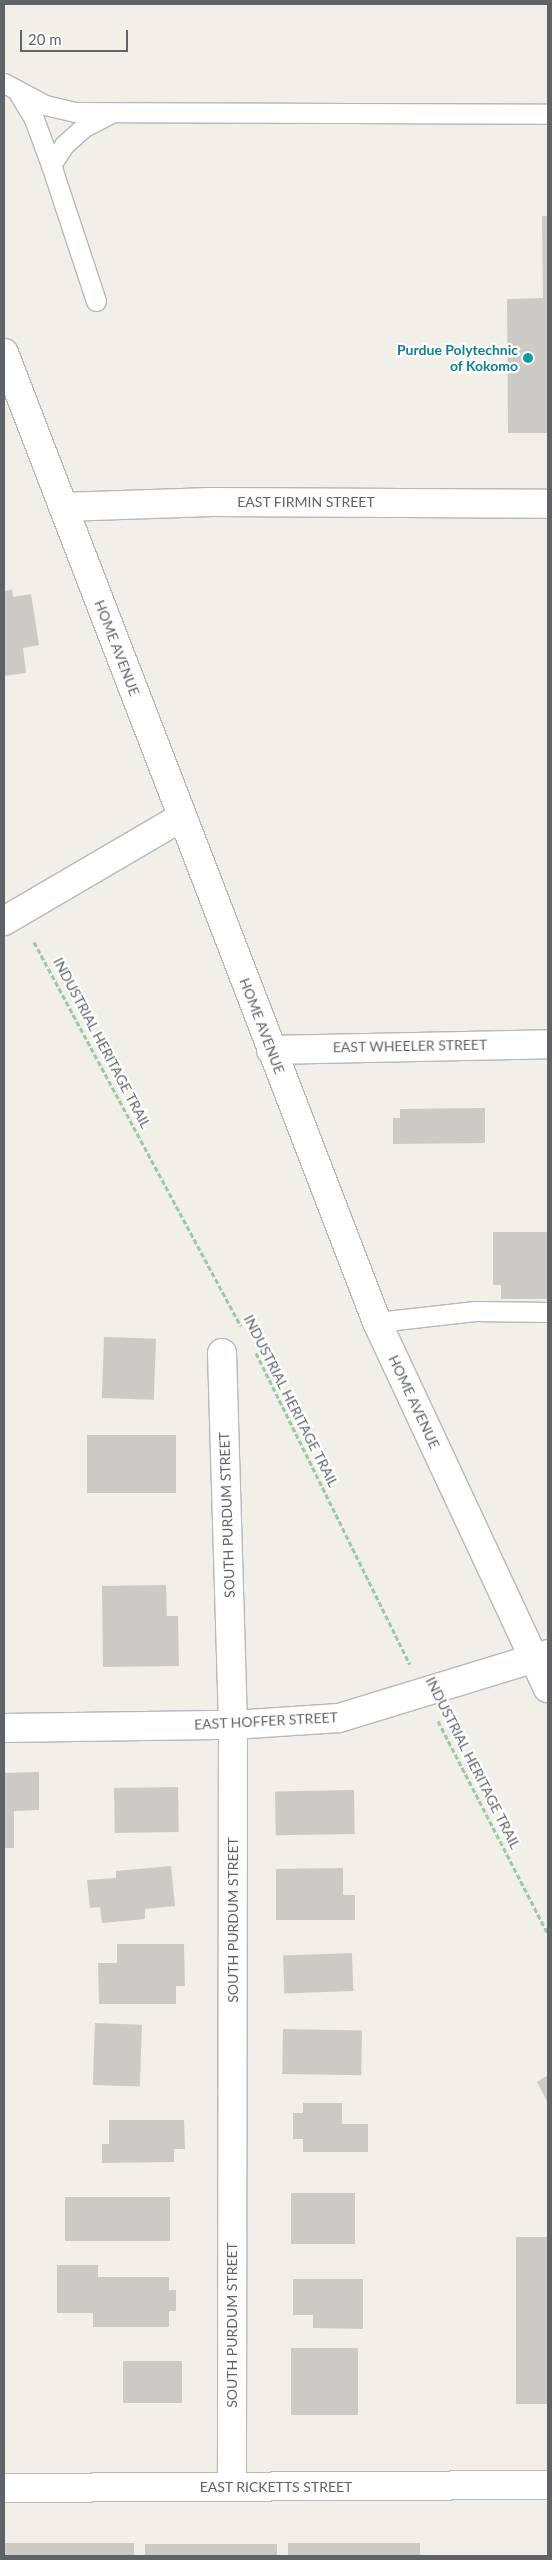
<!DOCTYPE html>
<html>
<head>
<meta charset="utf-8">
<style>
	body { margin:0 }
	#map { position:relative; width:552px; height:2560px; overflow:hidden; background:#f1efe8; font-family:Lato,sans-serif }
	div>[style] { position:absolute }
	.building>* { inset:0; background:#cccac5; transform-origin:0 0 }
	.path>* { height:3px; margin-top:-1.5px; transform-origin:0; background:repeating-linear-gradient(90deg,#9cc7a9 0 5px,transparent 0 7.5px) }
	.roads { filter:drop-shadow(1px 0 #b5b8bc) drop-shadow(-1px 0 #b5b8bc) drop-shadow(0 1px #b5b8bc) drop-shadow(0 -1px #b5b8bc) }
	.lane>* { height:19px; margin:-9.5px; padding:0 9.5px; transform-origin:9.5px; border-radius:9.5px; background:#fff }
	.street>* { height:28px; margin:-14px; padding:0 14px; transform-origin:14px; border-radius:14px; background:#fff }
	.secondary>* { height:28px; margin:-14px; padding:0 14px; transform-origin:14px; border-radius:14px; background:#fff }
	.dots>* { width:14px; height:14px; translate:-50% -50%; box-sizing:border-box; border:2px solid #fff; border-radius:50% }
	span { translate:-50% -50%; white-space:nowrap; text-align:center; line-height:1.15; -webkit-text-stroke:4.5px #fff; paint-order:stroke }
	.culture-label { font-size:14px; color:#0d838f; font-weight:700 }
	.right { translate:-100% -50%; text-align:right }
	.street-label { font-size:14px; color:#5f6368 }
	.frame { position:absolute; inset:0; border:5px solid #5f6368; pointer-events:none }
	.scale { position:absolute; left:20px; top:30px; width:108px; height:22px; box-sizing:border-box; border:2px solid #5f6368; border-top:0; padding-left:6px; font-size:15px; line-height:18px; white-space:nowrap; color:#5f6368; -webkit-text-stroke:4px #fff; paint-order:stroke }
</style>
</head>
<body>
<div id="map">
	<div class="building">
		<i style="clip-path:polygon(542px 216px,548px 216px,548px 433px,508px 433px,507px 299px,543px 298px)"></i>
		<i style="clip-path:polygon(12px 590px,13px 597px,31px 594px,39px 645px,23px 648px,26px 673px,4px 676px,4px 591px)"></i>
		<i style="clip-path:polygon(485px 1108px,485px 1143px,393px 1144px,393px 1118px,400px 1118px,400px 1109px)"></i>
		<i style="clip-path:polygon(493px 1232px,548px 1232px,548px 1299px,501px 1299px,501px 1285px,493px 1285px)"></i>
		<i style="left:104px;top:1337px;width:52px;height:61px;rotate:2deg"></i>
		<i style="left:87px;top:1435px;width:89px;height:58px"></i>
		<i style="clip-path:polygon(166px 1585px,167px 1616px,178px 1616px,179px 1666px,103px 1667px,102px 1586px)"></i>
		<i style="clip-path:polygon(39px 1772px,39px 1810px,14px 1811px,14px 1848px,4px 1848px,4px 1773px)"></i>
		<i style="left:178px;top:1787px;width:45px;height:64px;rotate:89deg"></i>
		<i style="left:354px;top:1790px;width:44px;height:79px;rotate:89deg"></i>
		<i style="clip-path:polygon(171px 1866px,175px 1906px,145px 1909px,145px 1919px,102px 1923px,100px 1907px,90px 1908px,87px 1880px,116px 1878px,116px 1871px)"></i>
		<i style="clip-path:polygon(343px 1868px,343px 1895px,355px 1895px,355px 1920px,276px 1920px,276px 1869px)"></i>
		<i style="clip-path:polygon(117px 1944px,184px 1944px,185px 1986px,176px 1986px,176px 2004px,99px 2004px,98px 1963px,117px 1963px)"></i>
		<i style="left:352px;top:1953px;width:38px;height:69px;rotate:88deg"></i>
		<i style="left:95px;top:2023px;width:47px;height:62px;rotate:2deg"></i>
		<i style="left:283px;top:2029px;width:79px;height:45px;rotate:1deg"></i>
		<i style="clip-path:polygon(548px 2075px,548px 2103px,537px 2082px)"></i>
		<i style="clip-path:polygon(303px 2103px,342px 2103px,342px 2124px,368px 2124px,368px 2152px,303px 2152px,303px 2139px,293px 2139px,293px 2113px,303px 2113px)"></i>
		<i style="clip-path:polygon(109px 2120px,184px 2120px,185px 2149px,174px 2149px,174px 2162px,102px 2163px,102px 2144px,109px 2144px)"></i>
		<i style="left:291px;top:2193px;width:64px;height:51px"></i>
		<i style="left:65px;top:2197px;width:105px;height:44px"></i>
		<i style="left:516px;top:2237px;width:32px;height:167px"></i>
		<i style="clip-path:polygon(57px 2265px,98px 2265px,98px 2277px,169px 2277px,169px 2290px,176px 2290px,176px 2311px,169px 2311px,169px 2327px,93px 2327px,93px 2313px,57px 2313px)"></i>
		<i style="clip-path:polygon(293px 2279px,363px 2279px,363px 2329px,313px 2328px,313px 2315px,293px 2315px)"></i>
		<i style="left:291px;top:2348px;width:67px;height:67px"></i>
		<i style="left:123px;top:2361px;width:59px;height:42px"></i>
		<i style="left:134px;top:2543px;width:13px;height:130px;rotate:90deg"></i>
		<i style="left:420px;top:2543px;width:13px;height:132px;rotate:90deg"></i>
		<i style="left:277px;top:2544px;width:12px;height:132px;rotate:90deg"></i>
	</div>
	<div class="path">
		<i style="left:34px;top:942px;width:436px;rotate:61.7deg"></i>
		<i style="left:256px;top:1353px;width:347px;rotate:63.7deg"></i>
		<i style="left:438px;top:1721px;width:240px;rotate:62.7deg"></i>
	</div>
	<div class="roads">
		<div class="lane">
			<i style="left:4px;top:83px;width:47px;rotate:28.2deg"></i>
			<i style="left:45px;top:105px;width:31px;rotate:13deg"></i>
			<i style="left:75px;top:112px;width:473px;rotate:0.2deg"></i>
			<i style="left:18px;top:92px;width:31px;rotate:59deg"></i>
			<i style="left:34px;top:119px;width:49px;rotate:69.7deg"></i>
			<i style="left:96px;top:301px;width:143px;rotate:-108.3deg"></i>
			<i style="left:51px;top:165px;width:24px;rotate:-57deg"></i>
			<i style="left:64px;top:145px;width:27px;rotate:-42deg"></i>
			<i style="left:84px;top:127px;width:28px;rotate:-27deg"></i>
			<i style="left:377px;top:1322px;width:99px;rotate:-6.4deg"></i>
			<i style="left:475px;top:1311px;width:73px;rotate:0.8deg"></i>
		</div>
		<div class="street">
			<i style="left:63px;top:507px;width:148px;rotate:-1.9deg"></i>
			<i style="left:211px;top:502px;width:337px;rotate:0.3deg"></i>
			<i style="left:4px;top:921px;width:206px;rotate:-30.3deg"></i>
			<i style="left:271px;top:1050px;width:277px;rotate:-1.2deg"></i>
			<i style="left:222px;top:1353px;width:372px;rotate:88.3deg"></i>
			<i style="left:233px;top:1725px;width:762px;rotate:90.08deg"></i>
			<i style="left:4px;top:1728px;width:229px;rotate:-0.8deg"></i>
			<i style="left:233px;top:1725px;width:106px;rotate:-3.8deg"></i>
			<i style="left:339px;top:1718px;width:219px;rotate:-17deg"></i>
			<i style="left:4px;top:2488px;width:544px;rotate:-0.32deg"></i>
		</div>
		<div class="secondary">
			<i style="left:4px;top:353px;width:1038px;rotate:68.95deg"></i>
			<i style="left:377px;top:1322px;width:404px;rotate:65deg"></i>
		</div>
	</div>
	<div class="dots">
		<i style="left:528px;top:358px;background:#0f9aa8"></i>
	</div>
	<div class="culture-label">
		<span class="right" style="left:518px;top:358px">Purdue Polytechnic<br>of Kokomo</span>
	</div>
	<div class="street-label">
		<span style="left:306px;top:502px">EAST FIRMIN STREET</span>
		<span style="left:117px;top:648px;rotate:69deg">HOME AVENUE</span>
		<span style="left:262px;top:1026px;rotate:69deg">HOME AVENUE</span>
		<span style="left:102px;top:1043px;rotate:62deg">INDUSTRIAL HERITAGE TRAIL</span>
		<span style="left:410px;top:1046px;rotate:-1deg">EAST WHEELER STREET</span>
		<span style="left:291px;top:1401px;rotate:63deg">INDUSTRIAL HERITAGE TRAIL</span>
		<span style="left:414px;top:1402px;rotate:65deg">HOME AVENUE</span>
		<span style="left:227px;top:1515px;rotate:-92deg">SOUTH PURDUM STREET</span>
		<span style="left:266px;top:1721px;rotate:-3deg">EAST HOFFER STREET</span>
		<span style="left:473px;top:1763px;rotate:63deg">INDUSTRIAL HERITAGE TRAIL</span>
		<span style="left:233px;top:1920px;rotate:-90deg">SOUTH PURDUM STREET</span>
		<span style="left:232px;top:2325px;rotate:-90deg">SOUTH PURDUM STREET</span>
		<span style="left:276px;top:2487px">EAST RICKETTS STREET</span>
	</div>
	<div class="frame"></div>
	<div class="scale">20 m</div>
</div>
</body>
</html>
